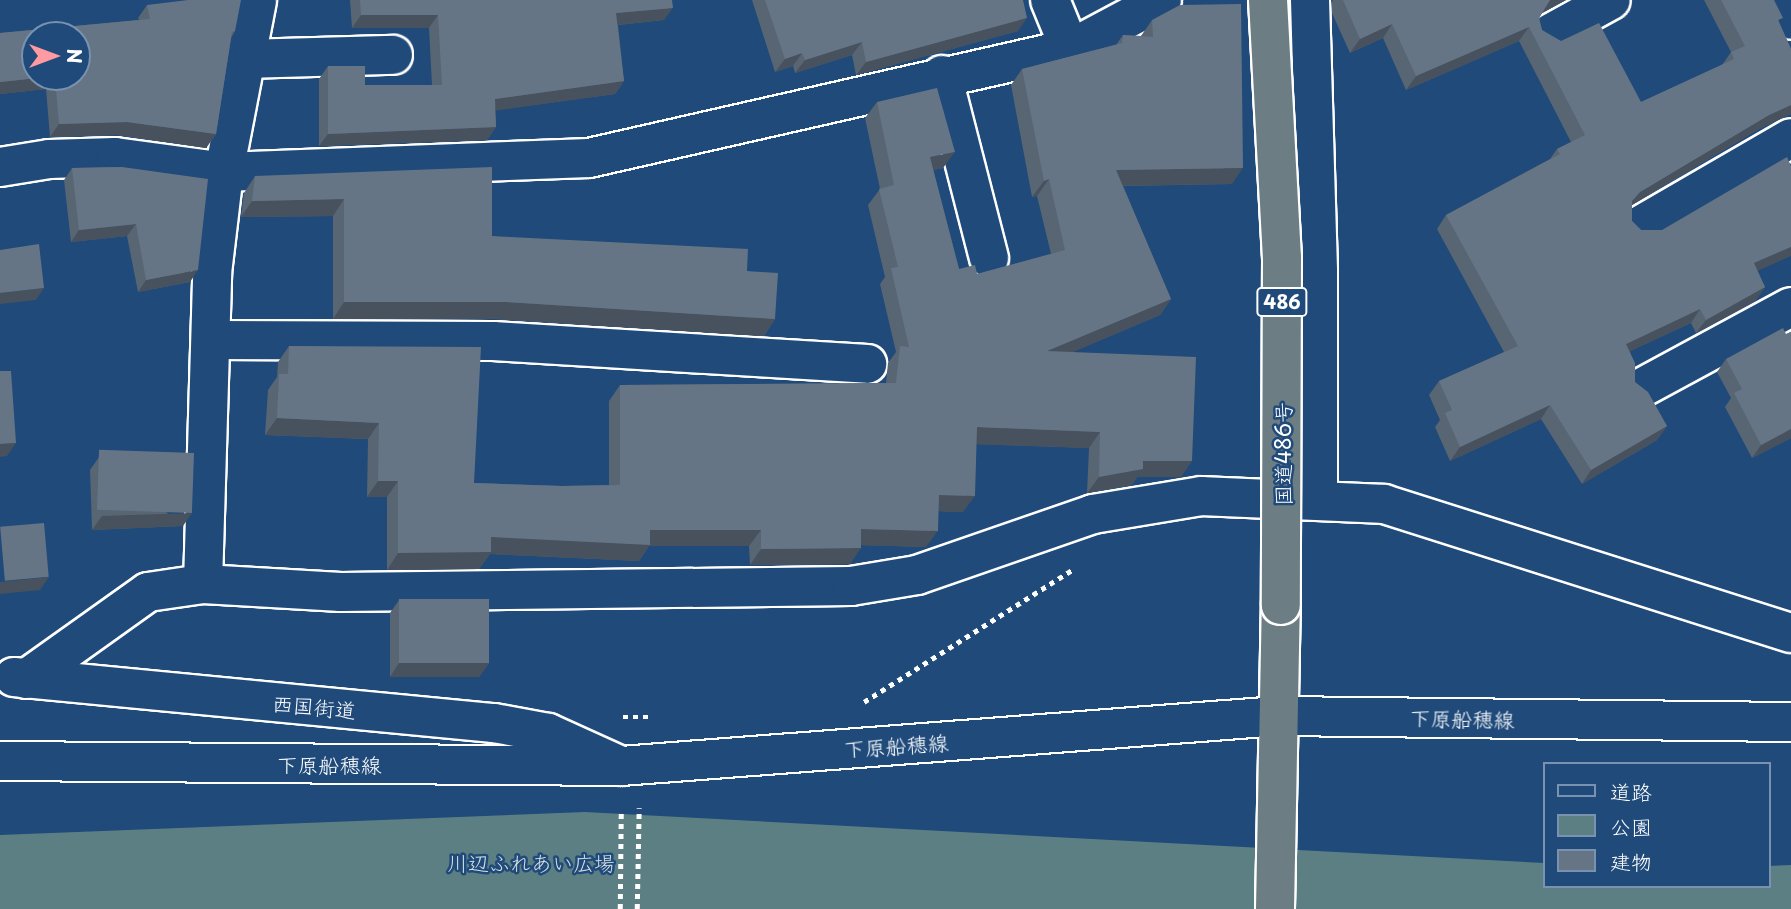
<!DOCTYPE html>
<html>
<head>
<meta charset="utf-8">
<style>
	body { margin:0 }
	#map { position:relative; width:1791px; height:909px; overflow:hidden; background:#1f4a7a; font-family:"Playpen Sans","Klee One",sans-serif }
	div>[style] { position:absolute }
	.green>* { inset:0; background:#5c7f84 }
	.path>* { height:4.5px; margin-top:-2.25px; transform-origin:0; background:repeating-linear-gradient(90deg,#fff 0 5px,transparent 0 10px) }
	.roads { filter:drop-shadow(2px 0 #fff) drop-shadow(-2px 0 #fff) drop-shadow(0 2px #fff) drop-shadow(0 -2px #fff) }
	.street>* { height:38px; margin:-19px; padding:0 19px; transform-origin:19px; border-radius:19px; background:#1f4a7a }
	.secondary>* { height:38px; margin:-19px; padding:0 19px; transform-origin:19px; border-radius:19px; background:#1f4a7a }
	.highway>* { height:38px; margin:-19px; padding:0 19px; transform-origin:19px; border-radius:19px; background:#6c7e84 }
	.bridges { filter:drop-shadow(2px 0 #fff) drop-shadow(-2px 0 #fff) drop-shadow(0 2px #fff) drop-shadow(0 -2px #fff) }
	.highway-bridge>* { height:38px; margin:-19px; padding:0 19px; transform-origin:19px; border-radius:19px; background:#6c7e84 }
	.wall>* { inset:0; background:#586573 }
	.shaded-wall>* { inset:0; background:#47525e }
	.building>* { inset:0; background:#667586; transform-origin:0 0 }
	span { translate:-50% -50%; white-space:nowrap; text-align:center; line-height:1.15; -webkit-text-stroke:5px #1f4a7a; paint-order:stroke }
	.shield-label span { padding:2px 5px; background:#1f4a7a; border:2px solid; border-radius:5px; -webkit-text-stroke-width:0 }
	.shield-label { font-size:19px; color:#fff; font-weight:700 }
	.street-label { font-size:21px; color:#fff }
	.park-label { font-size:21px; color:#d6dfe0 }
	.legend { position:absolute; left:1543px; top:762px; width:228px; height:126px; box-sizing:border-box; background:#1f4a7a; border:2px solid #7992af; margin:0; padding:9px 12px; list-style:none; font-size:21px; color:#fff }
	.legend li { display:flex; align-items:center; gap:14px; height:35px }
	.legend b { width:35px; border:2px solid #7992af }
	.north { position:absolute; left:21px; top:21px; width:70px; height:70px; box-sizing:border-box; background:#1f4a7a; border:2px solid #7992af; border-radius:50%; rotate:90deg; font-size:19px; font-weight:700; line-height:28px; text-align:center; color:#fff }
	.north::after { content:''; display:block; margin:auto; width:24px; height:32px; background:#ff9aa2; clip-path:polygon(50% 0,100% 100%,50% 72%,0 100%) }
</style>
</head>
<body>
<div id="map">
	<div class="green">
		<i style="clip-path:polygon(585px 812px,1544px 863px,1544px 886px,1768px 886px,1768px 866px,1791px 865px,1791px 909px,0 909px,0 835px)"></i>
	</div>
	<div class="path">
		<i style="left:864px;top:702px;width:246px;rotate:-32.4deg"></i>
		<i style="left:623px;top:717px;width:27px"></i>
		<i style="left:620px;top:909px;width:100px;rotate:-89.4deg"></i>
		<i style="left:637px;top:909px;width:101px;rotate:-88.9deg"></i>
	</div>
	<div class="roads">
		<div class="street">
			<i style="left:1050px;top:0;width:53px;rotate:67.8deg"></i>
			<i style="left:1310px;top:0;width:272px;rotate:88.3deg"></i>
			<i style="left:1318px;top:272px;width:228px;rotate:90deg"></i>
			<i style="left:1781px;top:0;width:22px;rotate:63deg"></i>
			<i style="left:1551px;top:33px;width:68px;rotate:-28.8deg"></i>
			<i style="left:246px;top:59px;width:147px;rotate:-1.6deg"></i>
			<i style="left:942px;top:75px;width:189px;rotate:75.6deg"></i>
			<i style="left:0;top:167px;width:50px;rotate:-9.3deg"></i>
			<i style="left:49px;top:159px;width:66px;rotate:-1.7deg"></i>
			<i style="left:115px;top:157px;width:110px;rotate:7.8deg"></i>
			<i style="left:224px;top:172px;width:365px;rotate:-2.2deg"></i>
			<i style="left:589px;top:158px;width:493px;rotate:-12.8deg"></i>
			<i style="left:1070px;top:49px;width:104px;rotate:-28deg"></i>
			<i style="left:1641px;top:225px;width:173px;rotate:-30.1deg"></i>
			<i style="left:211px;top:340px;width:282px;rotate:0.2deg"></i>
			<i style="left:493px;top:341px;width:375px;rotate:3.5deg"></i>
			<i style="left:1645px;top:386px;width:166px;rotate:-28.4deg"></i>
			<i style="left:203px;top:584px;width:311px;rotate:-88.3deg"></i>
			<i style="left:212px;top:273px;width:102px;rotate:-83.2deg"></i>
			<i style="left:224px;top:172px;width:175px;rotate:-79.1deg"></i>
			<i style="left:14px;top:677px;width:482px;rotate:5.5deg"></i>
			<i style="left:494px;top:723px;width:55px;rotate:10.5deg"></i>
			<i style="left:548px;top:733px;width:80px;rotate:24.3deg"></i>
			<i style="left:26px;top:679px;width:150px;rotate:-35.5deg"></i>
			<i style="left:148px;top:592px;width:56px;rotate:-8.3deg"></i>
			<i style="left:203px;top:584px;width:138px;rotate:3.3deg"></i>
			<i style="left:341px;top:592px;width:510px;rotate:-0.67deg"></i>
			<i style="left:851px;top:586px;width:67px;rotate:-9.5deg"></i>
			<i style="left:917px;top:575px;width:186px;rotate:-19.1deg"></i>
			<i style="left:1093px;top:514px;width:110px;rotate:-9.4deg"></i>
			<i style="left:1202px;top:496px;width:182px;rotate:2.5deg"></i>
			<i style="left:1384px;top:504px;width:427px;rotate:17.6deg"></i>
		</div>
		<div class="secondary">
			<i style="left:0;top:761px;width:621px;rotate:0.46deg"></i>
			<i style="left:621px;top:766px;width:659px;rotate:-4.35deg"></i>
			<i style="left:1278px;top:716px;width:513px;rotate:0.67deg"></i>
		</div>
		<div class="highway">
			<i style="left:1275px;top:909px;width:304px;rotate:-88.9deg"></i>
		</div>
	</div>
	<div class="bridges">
		<div class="highway-bridge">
			<i style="left:1268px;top:0;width:258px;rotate:86.9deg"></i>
			<i style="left:1282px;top:258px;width:347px;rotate:90.2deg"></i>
		</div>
	</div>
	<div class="wall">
		<i style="clip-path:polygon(350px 0,672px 0,664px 20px,618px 25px,624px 81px,615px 94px,495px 110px,496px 127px,487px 140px,319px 146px,319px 79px,328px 66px,365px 85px,432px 85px,429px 28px,352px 28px)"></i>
		<i style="clip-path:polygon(752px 0,1023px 0,1018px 31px,856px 75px,852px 55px,795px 73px,793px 66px,775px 72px)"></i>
		<i style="clip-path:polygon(1333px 0,1566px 0,1542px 13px,1539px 18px,1542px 30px,1641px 102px,1722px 65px,1731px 52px,1704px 0,1774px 0,1779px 22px,1791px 49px,1791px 114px,1759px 129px,1632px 205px,1632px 221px,1641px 230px,1757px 271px,1765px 287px,1755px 301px,1696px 333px,1691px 323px,1630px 351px,1635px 382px,1667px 426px,1657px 440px,1582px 484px,1541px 419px,1450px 461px,1435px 427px,1440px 420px,1429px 395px,1439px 381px,1504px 352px,1437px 229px,1446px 215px,1550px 159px,1557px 149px,1571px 142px,1519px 41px,1406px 90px,1383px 38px,1350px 53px,1332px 13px,1332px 2px)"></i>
		<i style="clip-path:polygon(evenodd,147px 5px,235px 31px,231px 38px,216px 134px,206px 148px,118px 135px,50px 137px,46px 89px,0 94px,0 33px,139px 20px,138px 18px,147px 5px,35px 35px,77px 77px,35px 77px,35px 35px)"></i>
		<i style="clip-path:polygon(1152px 20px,1232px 184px,1123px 186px,1171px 299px,1160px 315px,1072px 352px,1181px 477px,1137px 477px,1132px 485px,1087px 493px,1089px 448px,976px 444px,963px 512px,938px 511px,926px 547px,861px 545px,850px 564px,750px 565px,749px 546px,649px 546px,639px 561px,490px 554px,479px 569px,387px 570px,387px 497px,367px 497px,368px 439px,265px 435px,268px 390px,277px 377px,278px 362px,289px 346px,474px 483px,562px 486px,609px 485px,609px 401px,620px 385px,886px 383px,888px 363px,896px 352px,880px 284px,885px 277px,868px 205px,880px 189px,865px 118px,877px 102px,943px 168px,933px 170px,959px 269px,977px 274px,1051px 254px,1037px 196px,1032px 197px,1011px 85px,1022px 69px,1116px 45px,1123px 35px,1141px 36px)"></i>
		<i style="clip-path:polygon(122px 167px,190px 282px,138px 292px,127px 236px,71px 242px,64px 180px,72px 168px)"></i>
		<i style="clip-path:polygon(255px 176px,492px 236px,747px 271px,775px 319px,764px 336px,494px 319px,333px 319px,333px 216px,241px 217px,244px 193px)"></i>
		<i style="clip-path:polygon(1726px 359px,1791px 438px,1752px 458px,1725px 407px,1731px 398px,1717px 372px)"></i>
		<i style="clip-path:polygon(99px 457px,183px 526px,92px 530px,90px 470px)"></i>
		<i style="clip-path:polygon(399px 600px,489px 663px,479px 677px,390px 677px,390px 613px)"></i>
	</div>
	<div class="shaded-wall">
		<i style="clip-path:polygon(1550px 0,1566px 0,1540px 14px)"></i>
		<i style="clip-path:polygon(673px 8px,664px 20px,607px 26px,616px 13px)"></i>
		<i style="clip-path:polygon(361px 15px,438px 15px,429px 28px,352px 28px)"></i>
		<i style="clip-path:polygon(1027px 18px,1018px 31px,856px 75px,866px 62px)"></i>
		<i style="clip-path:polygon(1392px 24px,1383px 38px,1350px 53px,1360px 39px)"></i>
		<i style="clip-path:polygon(1529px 27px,1519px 41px,1406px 90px,1416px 76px)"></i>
		<i style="clip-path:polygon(862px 42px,852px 55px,795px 73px,805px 60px)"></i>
		<i style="clip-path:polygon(802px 53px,793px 66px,775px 72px,785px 59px)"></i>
		<i style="clip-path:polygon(47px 77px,54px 77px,46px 89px,0 94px,0 82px)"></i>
		<i style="clip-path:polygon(624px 81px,615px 94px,486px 112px,495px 99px)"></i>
		<i style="clip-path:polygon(1791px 105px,1791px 114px,1759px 129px,1630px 206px,1632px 201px,1640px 192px,1769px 115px)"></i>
		<i style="clip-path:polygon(127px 122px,216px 134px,206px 148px,118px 135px,50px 137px,59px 124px)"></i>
		<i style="clip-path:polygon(496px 127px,487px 140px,319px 146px,328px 134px)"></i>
		<i style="clip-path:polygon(955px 152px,943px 168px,918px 173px,930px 157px)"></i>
		<i style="clip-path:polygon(1243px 168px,1232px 184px,1105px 186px,1116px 170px)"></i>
		<i style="clip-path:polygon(1049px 179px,1037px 196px,1032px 197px,1044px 181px)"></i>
		<i style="clip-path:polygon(344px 199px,333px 216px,241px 217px,252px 201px)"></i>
		<i style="clip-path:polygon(136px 224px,127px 236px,71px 242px,79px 230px)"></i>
		<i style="clip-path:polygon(1791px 247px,1791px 256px,1744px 277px,1754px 263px)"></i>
		<i style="clip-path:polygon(198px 270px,190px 282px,138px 292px,146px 280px)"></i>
		<i style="clip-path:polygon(1765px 287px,1755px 301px,1696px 333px,1706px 320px)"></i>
		<i style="clip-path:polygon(44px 288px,36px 300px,0 304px,0 293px)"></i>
		<i style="clip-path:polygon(1171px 299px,1160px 315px,1036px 368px,1047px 351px)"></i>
		<i style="clip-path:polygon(344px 302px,506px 302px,775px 319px,764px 336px,494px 319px,333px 319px)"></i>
		<i style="clip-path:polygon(1700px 309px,1691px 323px,1616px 358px,1626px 344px)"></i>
		<i style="clip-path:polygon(1550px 405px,1541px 419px,1450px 461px,1460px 447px)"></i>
		<i style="clip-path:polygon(277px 418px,379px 423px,368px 439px,265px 435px)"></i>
		<i style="clip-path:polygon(1667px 426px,1657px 440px,1582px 484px,1591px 470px)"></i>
		<i style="clip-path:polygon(977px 427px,1100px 432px,1089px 448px,966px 444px)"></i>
		<i style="clip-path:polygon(1791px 429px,1791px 438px,1752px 458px,1761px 445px)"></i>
		<i style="clip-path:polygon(16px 443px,7px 456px,0 457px,0 444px)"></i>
		<i style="clip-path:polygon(1143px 461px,1192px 461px,1181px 477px,1137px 477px,1132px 485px,1087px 493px,1099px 477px)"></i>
		<i style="clip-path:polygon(378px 481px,398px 481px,387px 497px,367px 497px)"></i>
		<i style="clip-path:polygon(939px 495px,975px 496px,963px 512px,928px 511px)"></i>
		<i style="clip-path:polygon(192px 513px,183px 526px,92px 530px,102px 516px)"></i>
		<i style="clip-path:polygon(861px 529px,938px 531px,926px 547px,850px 545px)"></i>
		<i style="clip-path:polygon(650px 530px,761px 530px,749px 546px,649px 546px,639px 561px,490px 554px,479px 569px,387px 570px,398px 553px,491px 537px)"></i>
		<i style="clip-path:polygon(861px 548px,850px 564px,750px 565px,761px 549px)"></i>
		<i style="clip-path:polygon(49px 577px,40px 590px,0 594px,0 582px)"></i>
		<i style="clip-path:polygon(399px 663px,489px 663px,479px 677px,390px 677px)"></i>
	</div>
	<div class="building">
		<i style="clip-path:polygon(188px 0,241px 0,235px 31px,232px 32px,216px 134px,127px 122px,59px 124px,55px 77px,77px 77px,77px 35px,35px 35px,35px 77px,47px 77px,0 82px,0 33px,150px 19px,147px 5px)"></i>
		<i style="clip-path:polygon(360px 0,672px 0,673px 8px,616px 13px,624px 81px,495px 99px,496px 127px,328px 134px,328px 66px,365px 66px,365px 85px,442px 85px,438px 15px,361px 15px)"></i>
		<i style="clip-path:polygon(765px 0,1023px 0,1027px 18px,866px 62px,862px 42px,805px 60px,802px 53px,785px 59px)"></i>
		<i style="clip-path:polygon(1343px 0,1550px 0,1539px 18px,1542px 30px,1561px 41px,1599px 23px,1641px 102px,1734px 59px,1731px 52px,1745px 46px,1721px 0,1774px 0,1783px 18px,1778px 20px,1791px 49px,1791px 105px,1769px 115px,1640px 192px,1632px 201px,1632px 221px,1641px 230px,1662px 230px,1787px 157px,1791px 166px,1791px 247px,1754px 263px,1765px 287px,1706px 320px,1700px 309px,1626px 344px,1635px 363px,1635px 382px,1648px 392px,1667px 426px,1591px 470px,1550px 405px,1460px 447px,1445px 413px,1452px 410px,1439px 381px,1518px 346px,1446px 215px,1560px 154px,1557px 149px,1585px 135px,1529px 27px,1416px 76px,1392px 24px,1360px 39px)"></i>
		<i style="clip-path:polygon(1241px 4px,1243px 168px,1116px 170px,1171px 299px,1047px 351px,1196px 357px,1192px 461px,1143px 461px,1143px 469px,1099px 477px,1100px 432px,977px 427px,975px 496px,939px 495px,938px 531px,861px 529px,861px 548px,761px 549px,761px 530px,650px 530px,650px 545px,491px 537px,491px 552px,398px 553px,398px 481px,378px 481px,379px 423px,277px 418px,279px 374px,288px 374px,289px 346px,481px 347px,474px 483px,562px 486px,620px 485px,620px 385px,896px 383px,900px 346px,909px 347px,891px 268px,898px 267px,879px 189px,894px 185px,877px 102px,937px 88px,955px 152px,930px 157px,959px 269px,975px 265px,977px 274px,1065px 250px,1049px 179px,1044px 181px,1022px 69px,1122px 43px,1123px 35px,1153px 37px,1152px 20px,1180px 5px)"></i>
		<i style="clip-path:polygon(122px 167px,208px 179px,198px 270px,146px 280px,136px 224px,79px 230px,72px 168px)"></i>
		<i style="clip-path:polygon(492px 167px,492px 236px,748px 249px,747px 271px,778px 273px,775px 319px,506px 302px,344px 302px,344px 199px,252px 201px,255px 176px)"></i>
		<i style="clip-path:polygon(39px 244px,44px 288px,0 293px,0 250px)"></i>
		<i style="clip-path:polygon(1783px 328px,1786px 334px,1791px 332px,1791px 429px,1761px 445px,1734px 393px,1742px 389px,1726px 359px)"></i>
		<i style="clip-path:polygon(0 371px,11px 371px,16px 443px,0 444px)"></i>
		<i style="left:194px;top:453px;width:60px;height:95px;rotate:92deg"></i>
		<i style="left:44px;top:523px;width:54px;height:44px;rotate:85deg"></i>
		<i style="left:489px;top:599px;width:64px;height:90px;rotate:90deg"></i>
	</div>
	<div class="shield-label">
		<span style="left:1282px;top:302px">486</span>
	</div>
	<div class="street-label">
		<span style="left:1282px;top:454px;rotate:-90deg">国道486号</span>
		<span style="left:314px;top:706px;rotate:5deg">西国街道</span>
		<span style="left:1462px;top:718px;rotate:1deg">下原船穂線</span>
		<span style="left:896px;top:745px;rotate:-4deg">下原船穂線</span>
		<span style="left:329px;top:764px">下原船穂線</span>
	</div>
	<div class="park-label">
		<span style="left:531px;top:862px">川辺ふれあい広場</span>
	</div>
	<ul class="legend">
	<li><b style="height:9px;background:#1f4a7a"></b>道路</li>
	<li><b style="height:19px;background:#5c7f84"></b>公園</li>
	<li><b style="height:19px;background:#667586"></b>建物</li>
	</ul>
	<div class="north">N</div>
</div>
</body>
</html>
